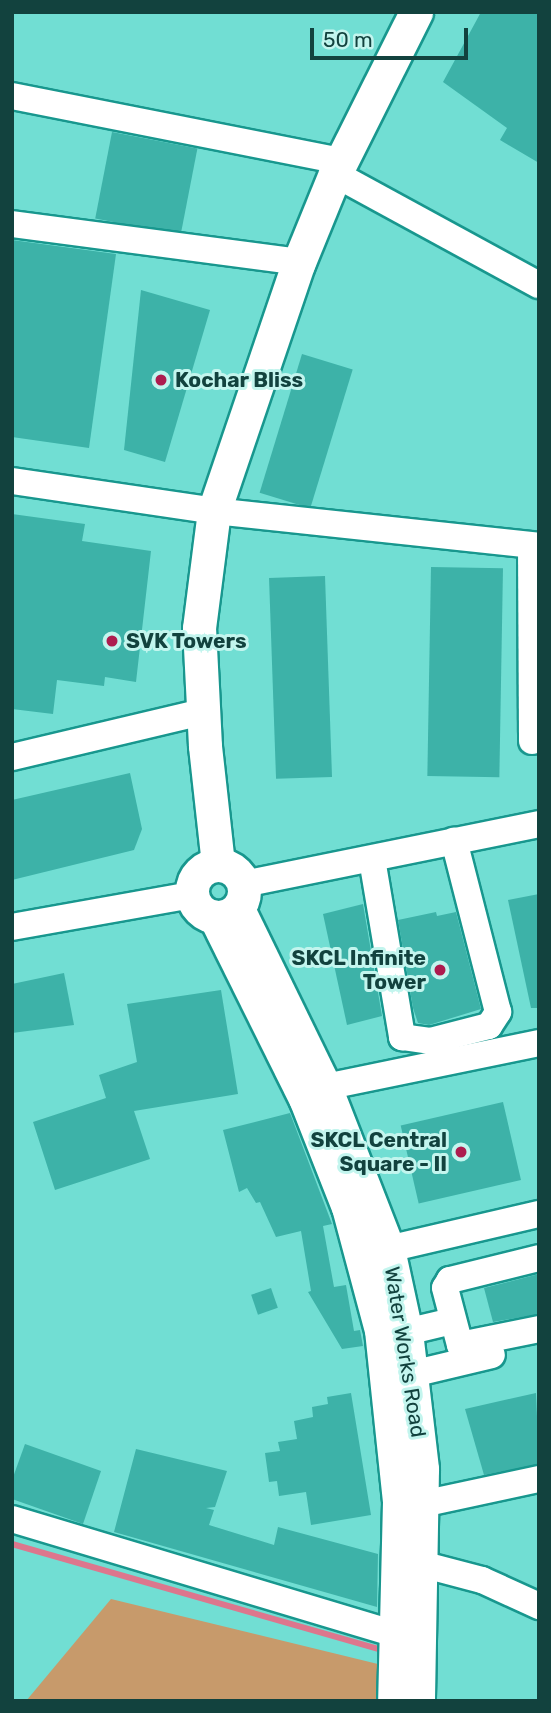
<!DOCTYPE html>
<html>
<head>
<meta charset="utf-8">
<style>
	body { margin:0 }
	#map { position:relative; width:551px; height:1713px; overflow:hidden; background:#71ded3; font-family:Rubik,sans-serif }
	div>[style] { position:absolute }
	.green>* { inset:0; background:#c79a6b }
	.stream>* { height:6px; margin:-3px; padding:0 3px; transform-origin:3px; border-radius:3px; background:#dd768d }
	.building>* { inset:0; background:#3db2a8; transform-origin:0 0 }
	.roads { filter:drop-shadow(2px 0 #18978e) drop-shadow(-2px 0 #18978e) drop-shadow(0 2px #18978e) drop-shadow(0 -2px #18978e) }
	.minor>* { height:26px; margin:-13px; padding:0 13px; transform-origin:13px; border-radius:13px; background:#fff }
	.major>* { height:33px; margin:-16.5px; padding:0 16.5px; transform-origin:16.5px; border-radius:16.5px; background:#fff }
	.major>.ring { margin:-16.5px; padding:0; box-sizing:content-box; background:none; border:33px solid #fff; border-radius:50% }
	.dots>* { width:19px; height:19px; translate:-50% -50%; box-sizing:border-box; border:4px solid #c3f5ee; border-radius:50% }
	span { translate:-50% -50%; white-space:nowrap; text-align:center; line-height:1.15; -webkit-text-stroke:6px #c3f5ee; paint-order:stroke }
	.poi-label { font-size:21px; color:#12423e; font-weight:700 }
	.left { translate:0 -50%; text-align:left }
	.right { translate:-100% -50%; text-align:right }
	.street-label { font-size:21px; color:#12423e }
	.frame { position:absolute; inset:0; border:14px solid #12423e; pointer-events:none }
	.scale { position:absolute; left:310px; top:28px; width:158px; height:32px; box-sizing:border-box; border:4px solid #12423e; border-top:0; padding-left:9px; font-size:21px; line-height:24px; white-space:nowrap; color:#12423e; -webkit-text-stroke:5px #c3f5ee; paint-order:stroke }
</style>
</head>
<body>
<div id="map">
	<div class="green">
		<i style="clip-path:polygon(111px 1599px,382px 1665px,383px 1701px,26px 1701px)"></i>
	</div>
	<div class="stream">
		<i style="left:12px;top:1544px;width:388px;rotate:16deg"></i>
	</div>
	<div class="building">
		<i style="clip-path:polygon(481px 12px,539px 12px,539px 163px,500px 140px,507px 128px,443px 82px)"></i>
		<i style="left:112px;top:132px;width:87px;height:88px;rotate:11deg"></i>
		<i style="clip-path:polygon(12px 240px,116px 254px,89px 448px,12px 437px)"></i>
		<i style="clip-path:polygon(141px 290px,210px 310px,165px 462px,124px 450px)"></i>
		<i style="left:302px;top:354px;width:53px;height:145px;rotate:17deg"></i>
		<i style="clip-path:polygon(12px 514px,85px 524px,82px 541px,151px 551px,136px 682px,105px 677px,104px 686px,57px 680px,53px 714px,12px 709px)"></i>
		<i style="left:431px;top:567px;width:72px;height:209px;rotate:1deg"></i>
		<i style="left:325px;top:576px;width:201px;height:56px;rotate:88deg"></i>
		<i style="clip-path:polygon(130px 773px,142px 829px,134px 850px,12px 880px,12px 800px)"></i>
		<i style="clip-path:polygon(539px 894px,539px 1008px,531px 1008px,508px 900px)"></i>
		<i style="clip-path:polygon(363px 904px,382px 1016px,347px 1025px,323px 914px)"></i>
		<i style="clip-path:polygon(436px 912px,437px 916px,456px 912px,481px 1009px,429px 1025px,418px 1023px,413px 1008px,398px 920px)"></i>
		<i style="clip-path:polygon(64px 973px,74px 1025px,12px 1033px,12px 984px)"></i>
		<i style="clip-path:polygon(221px 990px,238px 1094px,134px 1111px,150px 1159px,55px 1190px,33px 1122px,106px 1098px,99px 1075px,137px 1062px,127px 1004px)"></i>
		<i style="left:503px;top:1102px;width:80px;height:105px;rotate:77deg"></i>
		<i style="clip-path:polygon(290px 1113px,332px 1224px,323px 1226px,334px 1287px,346px 1285px,354px 1331px,360px 1330px,363px 1346px,342px 1349px,308px 1292px,311px 1291px,301px 1231px,276px 1237px,260px 1202px,256px 1203px,247px 1188px,239px 1192px,223px 1130px)"></i>
		<i style="clip-path:polygon(539px 1274px,539px 1314px,493px 1322px,484px 1288px)"></i>
		<i style="left:271px;top:1288px;width:21px;height:21px;rotate:71deg"></i>
		<i style="clip-path:polygon(351px 1393px,371px 1515px,311px 1525px,306px 1492px,279px 1496px,277px 1481px,269px 1482px,265px 1453px,280px 1451px,278px 1442px,297px 1439px,294px 1421px,313px 1417px,312px 1407px,328px 1404px,327px 1397px)"></i>
		<i style="clip-path:polygon(536px 1393px,539px 1464px,484px 1475px,465px 1409px)"></i>
		<i style="clip-path:polygon(25px 1444px,101px 1471px,83px 1524px,12px 1499px,12px 1480px)"></i>
		<i style="clip-path:polygon(136px 1449px,227px 1471px,215px 1507px,206px 1508px,214px 1510px,209px 1525px,274px 1545px,278px 1527px,378px 1554px,377px 1607px,114px 1532px)"></i>
	</div>
	<div class="roads">
		<div class="minor">
			<i style="left:12px;top:96px;width:335px;rotate:11.2deg"></i>
			<i style="left:335px;top:174px;width:232px;rotate:28.6deg"></i>
			<i style="left:12px;top:224px;width:290px;rotate:7.5deg"></i>
			<i style="left:12px;top:481px;width:204px;rotate:8.4deg"></i>
			<i style="left:214px;top:511px;width:327px;rotate:6.1deg"></i>
			<i style="left:531px;top:546px;width:195px;rotate:89.7deg"></i>
			<i style="left:12px;top:757px;width:196px;rotate:-13.3deg"></i>
			<i style="left:372px;top:859px;width:181px;rotate:80.4deg"></i>
			<i style="left:402px;top:1037px;width:28px;rotate:8deg"></i>
			<i style="left:430px;top:1041px;width:61px;rotate:-14.3deg"></i>
			<i style="left:489px;top:1026px;width:17px;rotate:-57deg"></i>
			<i style="left:498px;top:1012px;width:177px;rotate:-104.4deg"></i>
			<i style="left:244px;top:884px;width:301px;rotate:-11.5deg"></i>
			<i style="left:12px;top:927px;width:183px;rotate:-10.1deg"></i>
			<i style="left:325px;top:1087px;width:218px;rotate:-11.6deg"></i>
			<i style="left:388px;top:1249px;width:155px;rotate:-13.1deg"></i>
			<i style="left:539px;top:1258px;width:92px;rotate:166.1deg"></i>
			<i style="left:450px;top:1280px;width:9px;rotate:122deg"></i>
			<i style="left:445px;top:1288px;width:59px;rotate:75.3deg"></i>
			<i style="left:460px;top:1345px;width:81px;rotate:-11.4deg"></i>
			<i style="left:406px;top:1332px;width:47px;rotate:-13.4deg"></i>
			<i style="left:412px;top:1374px;width:82px;rotate:-13.4deg"></i>
			<i style="left:422px;top:1504px;width:120px;rotate:-12.1deg"></i>
			<i style="left:12px;top:1519px;width:398px;rotate:16.7deg"></i>
			<i style="left:402px;top:1559px;width:83px;rotate:14.7deg"></i>
			<i style="left:482px;top:1580px;width:63px;rotate:24.5deg"></i>
		</div>
		<div class="major">
			<i style="left:218px;top:864px;width:119px;rotate:-96.3deg"></i>
			<i style="left:205px;top:746px;width:118px;rotate:-92.9deg"></i>
			<i style="left:199px;top:628px;width:118px;rotate:-82.7deg"></i>
			<i style="left:214px;top:511px;width:263px;rotate:-71.2deg"></i>
			<i style="left:299px;top:262px;width:95px;rotate:-67.8deg"></i>
			<i style="left:335px;top:174px;width:181px;rotate:-63.4deg"></i>
			<i class="ring" style="left:192px;top:865px;width:19px;height:19px"></i>
			<i style="left:238px;top:909px;width:198px;rotate:64deg"></i>
			<i style="left:325px;top:1087px;width:174px;rotate:68.7deg"></i>
			<i style="left:388px;top:1249px;width:85px;rotate:77.8deg"></i>
			<i style="left:406px;top:1332px;width:138px;rotate:83.3deg"></i>
			<i style="left:422px;top:1469px;width:232px;rotate:91deg"></i>
			<i style="left:215px;top:917px;width:202px;rotate:63.6deg"></i>
			<i style="left:305px;top:1098px;width:117px;rotate:68.5deg"></i>
			<i style="left:348px;top:1207px;width:127px;rotate:75deg"></i>
			<i style="left:381px;top:1330px;width:173px;rotate:84deg"></i>
			<i style="left:399px;top:1502px;width:199px;rotate:91.4deg"></i>
		</div>
	</div>
	<div class="dots">
		<i style="left:161px;top:380px;background:#ad1c4f"></i>
		<i style="left:112px;top:641px;background:#ad1c4f"></i>
		<i style="left:440px;top:970px;background:#ad1c4f"></i>
		<i style="left:461px;top:1152px;background:#ad1c4f"></i>
	</div>
	<div class="poi-label">
		<span class="left" style="left:175px;top:380px">Kochar Bliss</span>
		<span class="left" style="left:126px;top:641px">SVK Towers</span>
		<span class="right" style="left:426px;top:970px">SKCL Infinite<br>Tower</span>
		<span class="right" style="left:447px;top:1152px">SKCL Central<br>Square - II</span>
	</div>
	<div class="street-label">
		<span style="left:405px;top:1352px;rotate:81deg">Water Works Road</span>
	</div>
	<div class="frame"></div>
	<div class="scale">50 m</div>
</div>
</body>
</html>
